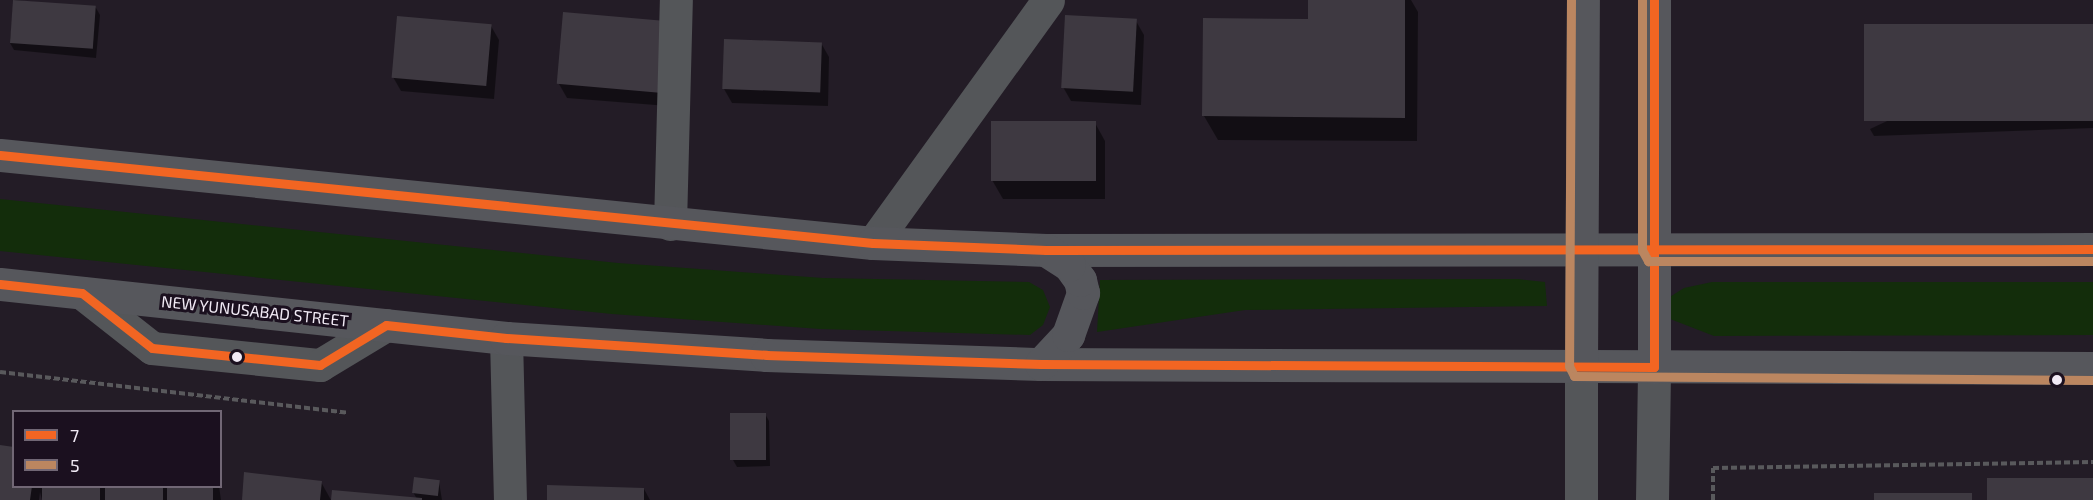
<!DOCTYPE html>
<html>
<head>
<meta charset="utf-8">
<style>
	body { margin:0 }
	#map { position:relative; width:2093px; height:500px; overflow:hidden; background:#231c26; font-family:"Exo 2",sans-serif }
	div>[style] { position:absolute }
	.green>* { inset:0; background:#132d0b }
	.shadow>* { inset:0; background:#0007 }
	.building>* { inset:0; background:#3e3941; transform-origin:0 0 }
	.path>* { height:4px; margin-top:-2px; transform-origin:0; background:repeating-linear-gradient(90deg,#59595c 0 6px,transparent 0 9px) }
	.minor>* { height:33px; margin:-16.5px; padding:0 16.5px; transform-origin:16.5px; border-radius:16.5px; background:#545659 }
	.major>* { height:33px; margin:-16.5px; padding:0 16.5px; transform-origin:16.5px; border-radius:16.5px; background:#56575c }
	.bus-1>* { height:9px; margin:-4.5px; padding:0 4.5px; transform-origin:4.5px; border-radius:4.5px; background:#f26522 }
	.bus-2>* { height:9px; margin:-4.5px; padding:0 4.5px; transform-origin:4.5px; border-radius:4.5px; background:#bb8660 }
	.dots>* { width:16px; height:16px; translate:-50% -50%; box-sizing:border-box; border:3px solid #1b101f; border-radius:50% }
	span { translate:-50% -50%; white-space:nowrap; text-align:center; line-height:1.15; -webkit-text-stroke:6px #1b101f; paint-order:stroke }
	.street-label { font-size:16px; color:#f1eaf5 }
	.legend { position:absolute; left:12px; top:410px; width:210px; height:78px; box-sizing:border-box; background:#1b101f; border:2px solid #716775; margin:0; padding:8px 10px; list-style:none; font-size:18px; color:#f1eaf5 }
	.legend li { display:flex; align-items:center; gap:12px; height:30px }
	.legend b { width:30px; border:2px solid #716775 }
</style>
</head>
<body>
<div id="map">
	<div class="green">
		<i style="clip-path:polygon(0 199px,618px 263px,823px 278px,1029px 282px,1043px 290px,1050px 307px,1043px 325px,1030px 335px,820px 329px,612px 314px,0 251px)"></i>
		<i style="clip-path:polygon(1518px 279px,1545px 282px,1547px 306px,1245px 310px,1097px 332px,1100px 280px)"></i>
		<i style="clip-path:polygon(1712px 282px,2093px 282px,2093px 335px,1714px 336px,1665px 317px,1665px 300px,1684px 288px)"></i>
	</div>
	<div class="shadow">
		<i style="clip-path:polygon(14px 0,96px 8px,100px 15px,96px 58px,14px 50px,10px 43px)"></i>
		<i style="clip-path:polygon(1310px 0,1411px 0,1418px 12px,1417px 141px,1218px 140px,1204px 116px,1204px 20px,1310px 20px)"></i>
		<i style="clip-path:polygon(1136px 21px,1144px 35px,1141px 105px,1071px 101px,1063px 87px)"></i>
		<i style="clip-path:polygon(665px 22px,668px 106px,567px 98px,559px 84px)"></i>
		<i style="clip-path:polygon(2093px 25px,2093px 128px,1874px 136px,1870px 129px)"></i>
		<i style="clip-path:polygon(491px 26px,499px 40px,494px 99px,401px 91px,393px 77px)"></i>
		<i style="clip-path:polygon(726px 40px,821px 43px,829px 57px,828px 106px,732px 103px,724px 89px)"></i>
		<i style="clip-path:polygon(1095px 123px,1105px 141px,1105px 199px,1003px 199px,992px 180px)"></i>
		<i style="clip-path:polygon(765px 414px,769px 421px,770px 466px,737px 467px,733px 460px)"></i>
		<i style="clip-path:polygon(0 446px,14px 486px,219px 486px,221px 500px,42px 500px,40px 492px,39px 500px,0 500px)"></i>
		<i style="clip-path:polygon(321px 482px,331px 500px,243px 500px)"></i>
		<i style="clip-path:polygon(439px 482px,442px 500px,333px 500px,417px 499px,413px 492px)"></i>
		<i style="clip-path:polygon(644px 489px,650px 500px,549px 500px)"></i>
	</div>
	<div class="building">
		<i style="left:13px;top:0;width:83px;height:43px;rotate:4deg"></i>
		<i style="clip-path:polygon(1308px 0,1405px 0,1405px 118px,1202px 116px,1203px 18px,1308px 19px)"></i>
		<i style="left:563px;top:12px;width:103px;height:72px;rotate:5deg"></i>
		<i style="left:1065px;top:15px;width:72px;height:73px;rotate:3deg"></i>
		<i style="left:397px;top:16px;width:95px;height:62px;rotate:5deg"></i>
		<i style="left:2093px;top:24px;width:97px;height:229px;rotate:90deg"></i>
		<i style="left:724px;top:39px;width:98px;height:50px;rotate:2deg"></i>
		<i style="left:991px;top:121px;width:105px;height:60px"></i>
		<i style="left:730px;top:413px;width:36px;height:47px"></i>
		<i style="clip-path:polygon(0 445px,14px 447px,14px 486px,32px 486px,30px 500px,0 500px)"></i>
		<i style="clip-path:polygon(244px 472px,322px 481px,320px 500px,242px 500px)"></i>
		<i style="left:414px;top:477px;width:26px;height:16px;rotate:7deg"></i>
		<i style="left:2093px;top:478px;width:22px;height:106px;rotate:90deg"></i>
		<i style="clip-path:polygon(547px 485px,644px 488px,644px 500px,547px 500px)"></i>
		<i style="left:42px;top:486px;width:58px;height:14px"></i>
		<i style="left:105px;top:486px;width:58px;height:14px"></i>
		<i style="left:167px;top:486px;width:46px;height:14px"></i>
		<i style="clip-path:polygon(332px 490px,422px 498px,422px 500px,331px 500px)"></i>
		<i style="left:1874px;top:493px;width:98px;height:7px"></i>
	</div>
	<div class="path">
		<i style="left:0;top:372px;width:350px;rotate:6.7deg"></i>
		<i style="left:1713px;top:500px;width:32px;rotate:-90deg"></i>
		<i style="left:1713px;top:468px;width:380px;rotate:-0.9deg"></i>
	</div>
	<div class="minor">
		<i style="left:670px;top:224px;width:224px;rotate:-88.5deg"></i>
		<i style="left:873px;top:243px;width:299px;rotate:-54.2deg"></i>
		<i style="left:82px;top:293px;width:89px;rotate:38.2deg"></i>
		<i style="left:152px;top:348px;width:169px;rotate:5.8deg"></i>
		<i style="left:320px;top:365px;width:77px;rotate:-31.2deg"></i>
		<i style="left:506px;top:338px;width:162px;rotate:88.6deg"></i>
		<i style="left:1581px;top:366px;width:134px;rotate:90deg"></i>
		<i style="left:1652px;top:500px;width:133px;rotate:-89.1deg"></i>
	</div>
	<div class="major">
		<i style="left:0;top:155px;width:877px;rotate:5.76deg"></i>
		<i style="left:873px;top:243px;width:173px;rotate:2.3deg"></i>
		<i style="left:1046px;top:250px;width:1047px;rotate:-0.05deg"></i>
		<i style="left:0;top:284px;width:509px;rotate:6.09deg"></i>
		<i style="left:506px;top:338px;width:261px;rotate:3.7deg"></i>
		<i style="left:766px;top:355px;width:275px;rotate:1.9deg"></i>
		<i style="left:1041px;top:364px;width:1052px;rotate:0.22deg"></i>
		<i style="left:1041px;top:364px;width:40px;rotate:-47deg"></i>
		<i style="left:1068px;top:335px;width:45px;rotate:-70.3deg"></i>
		<i style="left:1083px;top:293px;width:13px;rotate:-103deg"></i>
		<i style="left:1080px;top:280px;width:19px;rotate:-126deg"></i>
		<i style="left:1069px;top:265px;width:27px;rotate:-147deg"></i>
		<i style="left:1581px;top:366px;width:366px;rotate:-89.7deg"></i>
		<i style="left:1654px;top:367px;width:367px;rotate:-90deg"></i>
	</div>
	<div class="bus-1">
		<i style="left:0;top:155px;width:877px;rotate:5.76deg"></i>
		<i style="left:873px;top:243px;width:173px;rotate:2.3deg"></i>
		<i style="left:1046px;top:250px;width:1047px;rotate:-0.05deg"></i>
		<i style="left:0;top:284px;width:82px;rotate:6.3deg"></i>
		<i style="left:82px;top:293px;width:89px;rotate:38.2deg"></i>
		<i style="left:152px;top:348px;width:169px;rotate:5.8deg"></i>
		<i style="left:320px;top:365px;width:77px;rotate:-31.2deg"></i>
		<i style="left:386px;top:325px;width:121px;rotate:6.2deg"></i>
		<i style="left:506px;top:338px;width:261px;rotate:3.7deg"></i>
		<i style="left:766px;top:355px;width:275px;rotate:1.9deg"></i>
		<i style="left:1041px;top:364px;width:613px;rotate:0.28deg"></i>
		<i style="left:1654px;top:367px;width:367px;rotate:-90deg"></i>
	</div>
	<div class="bus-2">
		<i style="left:1571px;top:0;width:366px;rotate:90.3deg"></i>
		<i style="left:1569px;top:366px;width:11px;rotate:63deg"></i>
		<i style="left:1574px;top:376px;width:519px;rotate:0.44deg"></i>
		<i style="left:1642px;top:0;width:250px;rotate:90deg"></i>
		<i style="left:1642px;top:250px;width:13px;rotate:61deg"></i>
		<i style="left:1648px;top:261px;width:445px"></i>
	</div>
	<div class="dots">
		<i style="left:237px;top:357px;background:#f1eaf5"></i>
		<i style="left:2057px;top:380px;background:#f1eaf5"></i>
	</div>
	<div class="street-label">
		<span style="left:255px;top:311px;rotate:6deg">NEW YUNUSABAD STREET</span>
	</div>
	<ul class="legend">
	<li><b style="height:8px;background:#f26522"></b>7</li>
	<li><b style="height:8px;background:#bb8660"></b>5</li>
	</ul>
</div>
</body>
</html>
